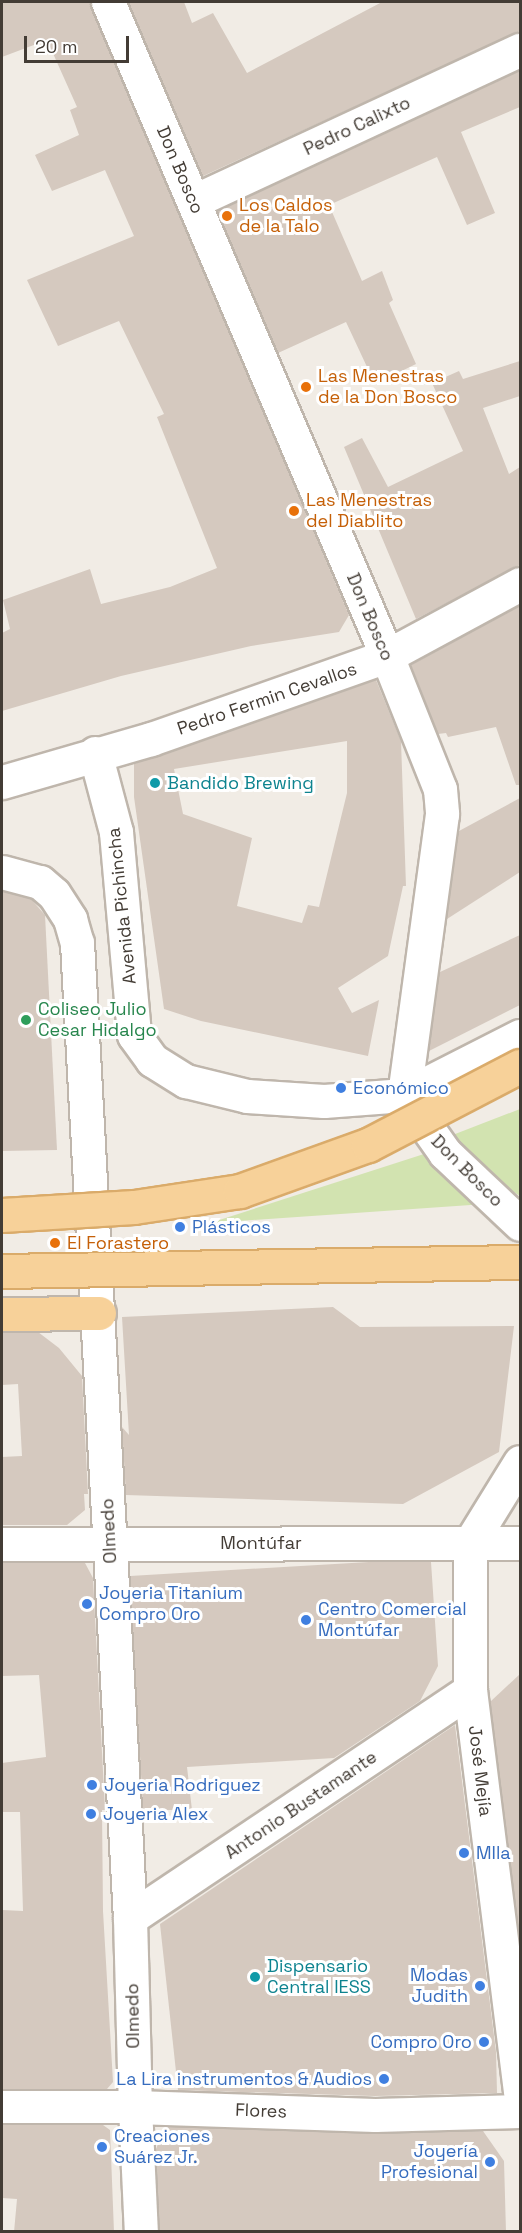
<!DOCTYPE html>
<html>
<head>
<meta charset="utf-8">
<style>
	body { margin:0 }
	#map { position:relative; width:522px; height:2233px; overflow:hidden; background:#f1ece5; font-family:"Space Grotesk",sans-serif }
	div>[style] { position:absolute }
	.green>* { inset:0; background:#d2e3b0 }
	.building>* { inset:0; background:#d5c9bf }
	.roads { filter:drop-shadow(2px 0 #bfb6ac) drop-shadow(-2px 0 #bfb6ac) drop-shadow(0 2px #bfb6ac) drop-shadow(0 -2px #bfb6ac) }
	.pedestrian>* { height:32px; margin:-16px; padding:0 16px; transform-origin:16px; border-radius:16px; background:#fff }
	.minor>* { height:33px; margin:-16.5px; padding:0 16.5px; transform-origin:16.5px; border-radius:16.5px; background:#fff }
	.tertiary>* { height:33px; margin:-16.5px; padding:0 16.5px; transform-origin:16.5px; border-radius:16.5px; background:#fff }
	.primary>* { height:33px; margin:-16.5px; padding:0 16.5px; transform-origin:16.5px; border-radius:16.5px; background:#f7d199 }
	.bridges { filter:drop-shadow(2px 0 #daab6a) drop-shadow(-2px 0 #daab6a) drop-shadow(0 2px #daab6a) drop-shadow(0 -2px #daab6a) }
	.primary-bridge>* { height:33px; margin:-16.5px; padding:0 16.5px; transform-origin:16.5px; border-radius:16.5px; background:#f7d199 }
	.dots>* { width:16px; height:16px; translate:-50% -50%; box-sizing:border-box; border:3px solid #fff; border-radius:50% }
	span { translate:-50% -50%; white-space:nowrap; text-align:center; line-height:1.15; -webkit-text-stroke:6px #fff; paint-order:stroke }
	.street-label { font-size:18px; color:#433c35 }
	.food-label { font-size:18px; color:#c56008 }
	.left { translate:0 -50%; text-align:left }
	.culture-label { font-size:18px; color:#0d838f }
	.leisure-label { font-size:18px; color:#27864d }
	.shop-label { font-size:18px; color:#366cbe }
	.right { translate:-100% -50%; text-align:right }
	.frame { position:absolute; inset:0; border:3px solid #433c35; pointer-events:none }
	.scale { position:absolute; left:24px; top:36px; width:105px; height:27px; box-sizing:border-box; border:3px solid #433c35; border-top:0; padding-left:8px; font-size:18px; line-height:21px; white-space:nowrap; color:#433c35; -webkit-text-stroke:4px #fff; paint-order:stroke }
</style>
</head>
<body>
<div id="map">
	<div class="green">
		<i style="clip-path:polygon(520px 1109px,520px 1196px,486px 1174px,450px 1136px)"></i>
		<i style="clip-path:polygon(424px 1154px,485px 1204px,210px 1223px)"></i>
	</div>
	<div class="building">
		<i style="clip-path:polygon(2px 2px,90px 2px,349px 615px,339px 632px,251px 646px,121px 676px,2px 711px,2px 633px,10px 629px,3px 600px,90px 569px,101px 604px,170px 587px,217px 568px,157px 417px,164px 414px,119px 321px,58px 346px,27px 280px,134px 236px,105px 170px,52px 191px,35px 155px,79px 135px,70px 110px,77px 107px,47px 40px,2px 57px)"></i>
		<i style="clip-path:polygon(128px 2px,184px 2px,192px 23px,213px 13px,247px 73px,382px 2px,520px 2px,520px 31px,203px 176px)"></i>
		<i style="clip-path:polygon(520px 70px,520px 107px,461px 132px,495px 213px,467px 225px,437px 157px,329px 205px,362px 281px,382px 271px,393px 300px,389px 303px,416px 364px,375px 384px,346px 322px,278px 353px,217px 211px)"></i>
		<i style="clip-path:polygon(520px 361px,520px 396px,483px 408px,509px 474px,520px 467px,520px 565px,416px 619px,344px 447px,362px 438px,388px 487px,463px 451px,432px 383px,459px 371px,463px 379px)"></i>
		<i style="clip-path:polygon(520px 605px,520px 785px,516px 785px,496px 727px,448px 737px,446px 733px,438px 734px,411px 665px)"></i>
		<i style="clip-path:polygon(evenodd,376px 680px,401px 741px,406px 886px,403px 886px,388px 956px,338px 988px,352px 1013px,379px 1000px,368px 1056px,201px 1021px,164px 1009px,134px 797px,134px 764px,376px 680px,347px 741px,347px 793px,319px 907px,308px 905px,302px 923px,237px 906px,252px 838px,183px 814px,174px 769px,347px 741px)"></i>
		<i style="clip-path:polygon(520px 798px,520px 872px,447px 919px,459px 831px)"></i>
		<i style="clip-path:polygon(2px 891px,31px 899px,45px 915px,57px 1150px,2px 1151px)"></i>
		<i style="clip-path:polygon(520px 935px,520px 1005px,429px 1051px,440px 972px)"></i>
		<i style="clip-path:polygon(333px 1307px,360px 1327px,514px 1326px,499px 1452px,403px 1504px,126px 1495px,122px 1427px,129px 1435px,122px 1317px)"></i>
		<i style="clip-path:polygon(38px 1332px,59px 1348px,82px 1376px,88px 1494px,84px 1494px,85px 1510px,67px 1525px,2px 1525px,2px 1457px,22px 1456px,18px 1384px,2px 1385px,2px 1333px)"></i>
		<i style="clip-path:polygon(369px 1562px,431px 1562px,438px 1666px,420px 1701px,334px 1758px,187px 1767px,192px 1810px,143px 1810px,130px 1576px)"></i>
		<i style="clip-path:polygon(2px 1563px,85px 1563px,93px 1578px,105px 1810px,102px 1810px,103px 1911px,113px 2082px,107px 2089px,2px 2089px,2px 1910px,23px 1911px,20px 1812px,2px 1812px,2px 1763px,46px 1757px,39px 1675px,2px 1676px)"></i>
		<i style="clip-path:polygon(520px 1674px,520px 1944px,490px 1702px)"></i>
		<i style="clip-path:polygon(455px 1725px,496px 2052px,497px 2093px,375px 2096px,178px 2090px,160px 1924px)"></i>
		<i style="clip-path:polygon(2px 2125px,103px 2125px,110px 2130px,114px 2232px,14px 2232px,17px 2199px,2px 2198px)"></i>
		<i style="clip-path:polygon(165px 2127px,375px 2134px,483px 2131px,504px 2161px,506px 2232px,160px 2232px,156px 2149px)"></i>
	</div>
	<div class="roads">
		<div class="pedestrian">
			<i style="left:2px;top:2107px;width:133px"></i>
		</div>
		<div class="minor">
			<i style="left:108px;top:2px;width:711px;rotate:66.9deg"></i>
			<i style="left:387px;top:656px;width:143px;rotate:68.3deg"></i>
			<i style="left:440px;top:789px;width:25px;rotate:85deg"></i>
			<i style="left:442px;top:814px;width:284px;rotate:97.7deg"></i>
			<i style="left:404px;top:1095px;width:71px;rotate:54.7deg"></i>
			<i style="left:445px;top:1153px;width:103px;rotate:43.4deg"></i>
			<i style="left:194px;top:201px;width:359px;rotate:-24.9deg"></i>
			<i style="left:95px;top:753px;width:82px;rotate:75.1deg"></i>
			<i style="left:116px;top:832px;width:204px;rotate:84.9deg"></i>
			<i style="left:134px;top:1035px;width:31px;rotate:54deg"></i>
			<i style="left:152px;top:1060px;width:40px;rotate:32deg"></i>
			<i style="left:186px;top:1081px;width:63px;rotate:13.8deg"></i>
			<i style="left:247px;top:1096px;width:77px;rotate:3.7deg"></i>
			<i style="left:324px;top:1101px;width:80px;rotate:-4.3deg"></i>
			<i style="left:404px;top:1095px;width:130px;rotate:-27deg"></i>
			<i style="left:2px;top:782px;width:155px;rotate:-16.1deg"></i>
			<i style="left:151px;top:739px;width:250px;rotate:-19.4deg"></i>
			<i style="left:387px;top:656px;width:151px;rotate:-28.4deg"></i>
			<i style="left:2px;top:872px;width:39px;rotate:15deg"></i>
			<i style="left:40px;top:882px;width:18px;rotate:41deg"></i>
			<i style="left:54px;top:894px;width:30px;rotate:57deg"></i>
			<i style="left:70px;top:919px;width:25px;rotate:74deg"></i>
			<i style="left:77px;top:943px;width:976px;rotate:86.89deg"></i>
			<i style="left:130px;top:1918px;width:189px;rotate:88.5deg"></i>
			<i style="left:135px;top:2107px;width:240px;rotate:1.9deg"></i>
			<i style="left:375px;top:2115px;width:145px;rotate:-1.6deg"></i>
			<i style="left:470px;top:1543px;width:95px;rotate:-58.3deg"></i>
			<i style="left:470px;top:1543px;width:50px"></i>
			<i style="left:130px;top:1918px;width:409px;rotate:-33.8deg"></i>
		</div>
		<div class="tertiary">
			<i style="left:2px;top:1544px;width:468px;rotate:-0.1deg"></i>
			<i style="left:470px;top:1543px;width:147px;rotate:90deg"></i>
			<i style="left:470px;top:1690px;width:405px;rotate:82.9deg"></i>
			<i style="left:135px;top:2107px;width:125px;rotate:87.3deg"></i>
		</div>
		<div class="primary">
			<i style="left:2px;top:1314px;width:97px;rotate:-0.6deg"></i>
		</div>
	</div>
	<div class="bridges">
		<div class="primary-bridge">
			<i style="left:2px;top:1215px;width:132px;rotate:-3.5deg"></i>
			<i style="left:134px;top:1207px;width:107px;rotate:-8.6deg"></i>
			<i style="left:240px;top:1191px;width:136px;rotate:-19.8deg"></i>
			<i style="left:368px;top:1145px;width:171px;rotate:-27.5deg"></i>
			<i style="left:2px;top:1271px;width:518px;rotate:-1deg"></i>
		</div>
	</div>
	<div class="dots">
		<i style="left:227px;top:216px;background:#e8710a"></i>
		<i style="left:306px;top:387px;background:#e8710a"></i>
		<i style="left:294px;top:511px;background:#e8710a"></i>
		<i style="left:155px;top:783px;background:#0f9aa8"></i>
		<i style="left:26px;top:1020px;background:#2e9e5b"></i>
		<i style="left:341px;top:1088px;background:#3f7fe0"></i>
		<i style="left:180px;top:1227px;background:#3f7fe0"></i>
		<i style="left:55px;top:1243px;background:#e8710a"></i>
		<i style="left:87px;top:1604px;background:#3f7fe0"></i>
		<i style="left:306px;top:1620px;background:#3f7fe0"></i>
		<i style="left:92px;top:1785px;background:#3f7fe0"></i>
		<i style="left:91px;top:1814px;background:#3f7fe0"></i>
		<i style="left:464px;top:1853px;background:#3f7fe0"></i>
		<i style="left:255px;top:1977px;background:#0f9aa8"></i>
		<i style="left:480px;top:1986px;background:#3f7fe0"></i>
		<i style="left:484px;top:2042px;background:#3f7fe0"></i>
		<i style="left:384px;top:2079px;background:#3f7fe0"></i>
		<i style="left:102px;top:2147px;background:#3f7fe0"></i>
		<i style="left:490px;top:2162px;background:#3f7fe0"></i>
	</div>
	<div class="street-label">
		<span style="left:357px;top:126px;rotate:-25deg">Pedro Calixto</span>
		<span style="left:180px;top:170px;rotate:67deg">Don Bosco</span>
		<span style="left:370px;top:617px;rotate:67deg">Don Bosco</span>
		<span style="left:267px;top:699px;rotate:-19deg">Pedro Fermin Cevallos</span>
		<span style="left:122px;top:906px;rotate:-96deg">Avenida Pichincha</span>
		<span style="left:467px;top:1171px;rotate:45deg">Don Bosco</span>
		<span style="left:109px;top:1531px;rotate:-93deg">Olmedo</span>
		<span style="left:261px;top:1543px">Montúfar</span>
		<span style="left:480px;top:1771px;rotate:83deg">José Mejía</span>
		<span style="left:301px;top:1805px;rotate:-34deg">Antonio Bustamante</span>
		<span style="left:133px;top:2016px;rotate:-91deg">Olmedo</span>
		<span style="left:261px;top:2111px;rotate:2deg">Flores</span>
	</div>
	<div class="food-label">
		<span class="left" style="left:239px;top:216px">Los Caldos<br>de la Talo</span>
		<span class="left" style="left:318px;top:387px">Las Menestras<br>de la Don Bosco</span>
		<span class="left" style="left:306px;top:511px">Las Menestras<br>del Diablito</span>
		<span class="left" style="left:67px;top:1243px">El Forastero</span>
	</div>
	<div class="culture-label">
		<span class="left" style="left:167px;top:783px">Bandido Brewing</span>
		<span class="left" style="left:267px;top:1977px">Dispensario<br>Central IESS</span>
	</div>
	<div class="leisure-label">
		<span class="left" style="left:38px;top:1020px">Coliseo Julio<br>Cesar Hidalgo</span>
	</div>
	<div class="shop-label">
		<span class="left" style="left:353px;top:1088px">Económico</span>
		<span class="left" style="left:192px;top:1227px">Plásticos</span>
		<span class="left" style="left:99px;top:1604px">Joyeria Titanium<br>Compro Oro</span>
		<span class="left" style="left:318px;top:1620px">Centro Comercial<br>Montúfar</span>
		<span class="left" style="left:104px;top:1785px">Joyeria Rodriguez</span>
		<span class="left" style="left:103px;top:1814px">Joyeria Alex</span>
		<span class="left" style="left:476px;top:1853px">MIla</span>
		<span class="right" style="left:468px;top:1986px">Modas<br>Judith</span>
		<span class="right" style="left:472px;top:2042px">Compro Oro</span>
		<span class="right" style="left:372px;top:2079px">La Lira instrumentos &amp; Audios</span>
		<span class="left" style="left:114px;top:2147px">Creaciones<br>Suárez Jr.</span>
		<span class="right" style="left:478px;top:2162px">Joyería<br>Profesional</span>
	</div>
	<div class="frame"></div>
	<div class="scale">20 m</div>
</div>
</body>
</html>
